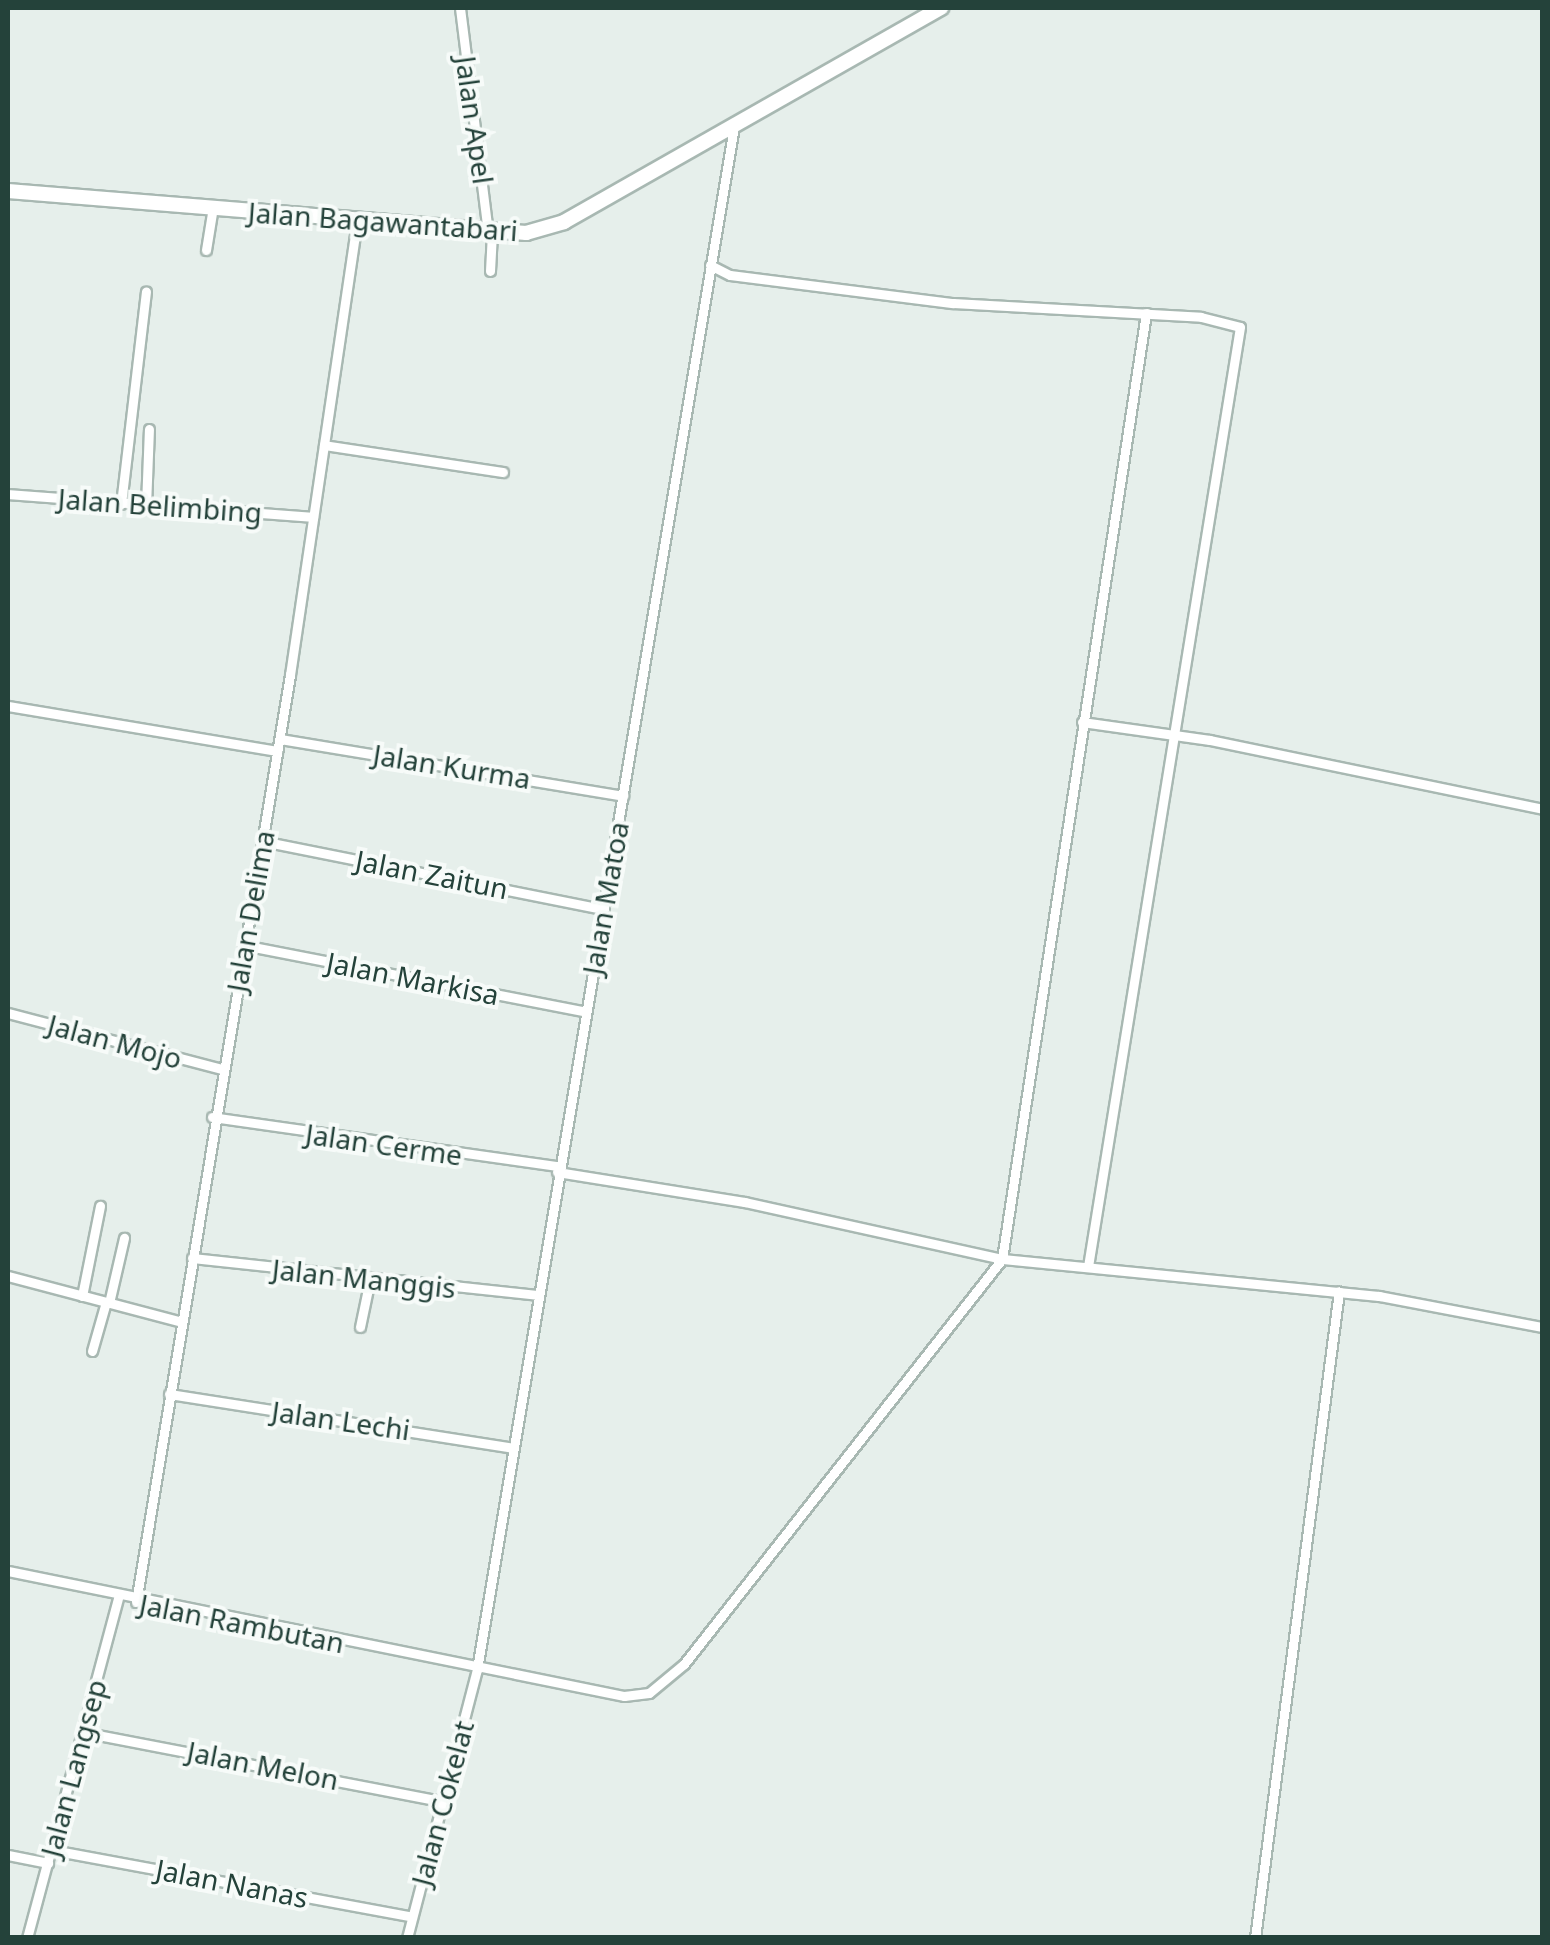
<!DOCTYPE html>
<html>
<head>
<meta charset="utf-8">
<style>
	body { margin:0 }
	#map { position:relative; width:1550px; height:1945px; overflow:hidden; background:#e6efeb; font-family:"Noto Sans",sans-serif }
	div>[style] { position:absolute }
	.roads { filter:drop-shadow(2px 0 #a8b8b2) drop-shadow(-2px 0 #a8b8b2) drop-shadow(0 2px #a8b8b2) drop-shadow(0 -2px #a8b8b2) }
	.street>* { height:9px; margin:-4.5px; padding:0 4.5px; transform-origin:4.5px; border-radius:4.5px; background:#fff }
	.secondary>* { height:14px; margin:-7px; padding:0 7px; transform-origin:7px; border-radius:7px; background:#fff }
	span { translate:-50% -50%; white-space:nowrap; text-align:center; line-height:1.15; -webkit-text-stroke:8px #f7fbf9; paint-order:stroke }
	.street-label { font-size:28px; color:#24423a }
	.frame { position:absolute; inset:0; border:10px solid #24423a; pointer-events:none }
</style>
</head>
<body>
<div id="map">
	<div class="roads">
		<div class="street">
			<i style="left:460px;top:8px;width:226px;rotate:82.9deg"></i>
			<i style="left:206px;top:250px;width:44px;rotate:-80.8deg"></i>
			<i style="left:710px;top:265px;width:22px;rotate:27deg"></i>
			<i style="left:730px;top:275px;width:225px;rotate:7.2deg"></i>
			<i style="left:953px;top:303px;width:248px;rotate:3.2deg"></i>
			<i style="left:1201px;top:317px;width:40px;rotate:14.4deg"></i>
			<i style="left:1240px;top:327px;width:952px;rotate:99.19deg"></i>
			<i style="left:490px;top:271px;width:38px;rotate:-87deg"></i>
			<i style="left:324px;top:445px;width:181px;rotate:8.6deg"></i>
			<i style="left:8px;top:494px;width:306px;rotate:4.3deg"></i>
			<i style="left:121px;top:504px;width:214px;rotate:-83.3deg"></i>
			<i style="left:146px;top:506px;width:77px;rotate:-87.8deg"></i>
			<i style="left:8px;top:706px;width:273px;rotate:9.5deg"></i>
			<i style="left:1082px;top:722px;width:129px;rotate:8deg"></i>
			<i style="left:1210px;top:740px;width:339px;rotate:11.7deg"></i>
			<i style="left:280px;top:739px;width:348px;rotate:9.4deg"></i>
			<i style="left:262px;top:841px;width:348px;rotate:11.3deg"></i>
			<i style="left:243px;top:945px;width:347px;rotate:11deg"></i>
			<i style="left:8px;top:1013px;width:221px;rotate:14.7deg"></i>
			<i style="left:212px;top:1117px;width:348px;rotate:8.1deg"></i>
			<i style="left:557px;top:1172px;width:190px;rotate:9.1deg"></i>
			<i style="left:745px;top:1202px;width:263px;rotate:12.5deg"></i>
			<i style="left:1002px;top:1259px;width:379px;rotate:5.6deg"></i>
			<i style="left:1379px;top:1296px;width:166px;rotate:10.8deg"></i>
			<i style="left:192px;top:1258px;width:347px;rotate:6.1deg"></i>
			<i style="left:8px;top:1276px;width:180px;rotate:14.8deg"></i>
			<i style="left:82px;top:1296px;width:92px;rotate:-78.7deg"></i>
			<i style="left:109px;top:1303px;width:67px;rotate:-77deg"></i>
			<i style="left:360px;top:1327px;width:49px;rotate:-78.2deg"></i>
			<i style="left:92px;top:1351px;width:51px;rotate:-74.1deg"></i>
			<i style="left:169px;top:1394px;width:348px;rotate:8.9deg"></i>
			<i style="left:8px;top:1571px;width:629px;rotate:11.47deg"></i>
			<i style="left:624px;top:1696px;width:25px;rotate:-7deg"></i>
			<i style="left:649px;top:1693px;width:45px;rotate:-39.6deg"></i>
			<i style="left:684px;top:1664px;width:515px;rotate:-51.86deg"></i>
			<i style="left:1002px;top:1259px;width:957px;rotate:-81.34deg"></i>
			<i style="left:136px;top:1602px;width:940px;rotate:-80.57deg"></i>
			<i style="left:290px;top:675px;width:461px;rotate:-81.6deg"></i>
			<i style="left:82px;top:1732px;width:367px;rotate:10.9deg"></i>
			<i style="left:52px;top:1850px;width:366px;rotate:10.5deg"></i>
			<i style="left:8px;top:1855px;width:41px;rotate:11.3deg"></i>
			<i style="left:27px;top:1938px;width:352px;rotate:-75deg"></i>
			<i style="left:407px;top:1938px;width:278px;rotate:-75.4deg"></i>
			<i style="left:477px;top:1669px;width:1563px;rotate:-80.54deg"></i>
			<i style="left:1255px;top:1938px;width:652px;rotate:-82.6deg"></i>
		</div>
		<div class="secondary">
			<i style="left:8px;top:191px;width:520px;rotate:4.64deg"></i>
			<i style="left:526px;top:233px;width:40px;rotate:-16deg"></i>
			<i style="left:564px;top:222px;width:434px;rotate:-29.6deg"></i>
		</div>
	</div>
	<div class="street-label">
		<span style="left:475px;top:120px;rotate:82deg">Jalan Apel</span>
		<span style="left:383px;top:221px;rotate:4deg">Jalan Bagawantabari</span>
		<span style="left:160px;top:505px;rotate:4deg">Jalan Belimbing</span>
		<span style="left:452px;top:766px;rotate:9deg">Jalan Kurma</span>
		<span style="left:432px;top:874px;rotate:11deg">Jalan Zaitun</span>
		<span style="left:605px;top:898px;rotate:-80deg">Jalan Matoa</span>
		<span style="left:250px;top:911px;rotate:-80deg">Jalan Delima</span>
		<span style="left:413px;top:978px;rotate:11deg">Jalan Markisa</span>
		<span style="left:115px;top:1041px;rotate:15deg">Jalan Mojo</span>
		<span style="left:384px;top:1144px;rotate:8deg">Jalan Cerme</span>
		<span style="left:364px;top:1278px;rotate:6deg">Jalan Manggis</span>
		<span style="left:341px;top:1420px;rotate:8deg">Jalan Lechi</span>
		<span style="left:242px;top:1623px;rotate:11deg">Jalan Rambutan</span>
		<span style="left:263px;top:1765px;rotate:11deg">Jalan Melon</span>
		<span style="left:73px;top:1768px;rotate:-75deg">Jalan Langsep</span>
		<span style="left:442px;top:1803px;rotate:-75deg">Jalan Cokelat</span>
		<span style="left:232px;top:1883px;rotate:11deg">Jalan Nanas</span>
	</div>
	<div class="frame"></div>
</div>
</body>
</html>
